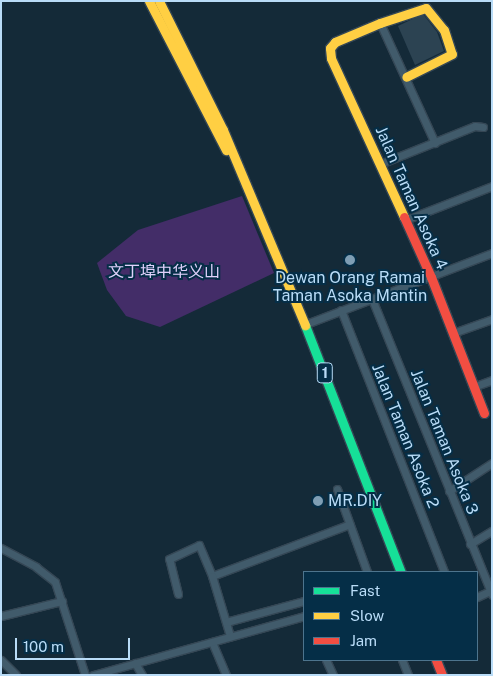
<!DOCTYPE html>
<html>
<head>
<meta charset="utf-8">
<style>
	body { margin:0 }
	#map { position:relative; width:493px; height:676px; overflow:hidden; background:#142a38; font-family:"Public Sans","Noto Sans SC",sans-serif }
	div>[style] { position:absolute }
	.green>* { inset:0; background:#432d68 }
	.building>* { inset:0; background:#2c4352 }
	.roads { filter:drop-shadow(1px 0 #354755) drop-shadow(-1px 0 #354755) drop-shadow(0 1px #354755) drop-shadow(0 -1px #354755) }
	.street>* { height:7px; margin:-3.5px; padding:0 3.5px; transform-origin:3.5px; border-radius:3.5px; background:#415b6b }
	.fast>* { height:9px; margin:-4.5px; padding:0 4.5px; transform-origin:4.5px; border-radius:4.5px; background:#16e098 }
	.slow>* { height:9px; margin:-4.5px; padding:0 4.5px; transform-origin:4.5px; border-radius:4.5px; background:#ffcf43 }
	.jam>* { height:9px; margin:-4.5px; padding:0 4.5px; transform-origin:4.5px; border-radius:4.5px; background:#f24e42 }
	.dots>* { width:14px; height:14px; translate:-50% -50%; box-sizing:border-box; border:2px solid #052e47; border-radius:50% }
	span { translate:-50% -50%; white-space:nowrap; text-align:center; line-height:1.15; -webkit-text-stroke:4px #052e47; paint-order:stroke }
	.shield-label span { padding:1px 4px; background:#052e47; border:1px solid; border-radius:4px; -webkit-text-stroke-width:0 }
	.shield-label { font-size:15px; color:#b9dcf7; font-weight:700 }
	.street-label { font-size:16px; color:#b9dcf7 }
	.park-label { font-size:16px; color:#e0d1fb }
	.poi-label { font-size:16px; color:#b9dcf7 }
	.left { translate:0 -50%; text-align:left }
	.frame { position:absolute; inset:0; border:2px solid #b9dcf7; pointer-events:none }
	.legend { position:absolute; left:303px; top:571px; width:175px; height:90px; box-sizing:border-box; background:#052e47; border:1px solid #4d748d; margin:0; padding:6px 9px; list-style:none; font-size:15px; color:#b9dcf7 }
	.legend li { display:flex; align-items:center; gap:10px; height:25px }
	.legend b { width:25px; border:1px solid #4d748d }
	.scale { position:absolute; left:15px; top:638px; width:115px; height:22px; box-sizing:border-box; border:2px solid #b9dcf7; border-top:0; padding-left:6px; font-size:15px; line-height:18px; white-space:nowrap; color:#b9dcf7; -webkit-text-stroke:4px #052e47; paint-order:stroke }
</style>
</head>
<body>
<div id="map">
	<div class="green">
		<i style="clip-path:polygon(242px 196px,274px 273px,160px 327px,126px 316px,107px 290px,97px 263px,138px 230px)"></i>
	</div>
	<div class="building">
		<i style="clip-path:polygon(423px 14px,437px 32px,444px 51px,415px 65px,398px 26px)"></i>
	</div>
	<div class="roads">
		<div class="street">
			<i style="left:380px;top:23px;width:132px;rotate:65.4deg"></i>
			<i style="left:380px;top:164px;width:102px;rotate:-21.8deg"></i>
			<i style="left:475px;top:126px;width:8px;rotate:7deg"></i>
			<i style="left:405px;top:220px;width:93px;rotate:-21.3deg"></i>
			<i style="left:372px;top:299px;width:319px;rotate:67.9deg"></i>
			<i style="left:341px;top:310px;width:282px;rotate:68.5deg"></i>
			<i style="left:306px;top:324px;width:199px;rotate:-20.9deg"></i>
			<i style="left:453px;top:333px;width:41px;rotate:-19.7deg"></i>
			<i style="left:473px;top:387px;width:20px;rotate:-20deg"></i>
			<i style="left:337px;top:489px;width:88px;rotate:70.1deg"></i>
			<i style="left:449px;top:491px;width:51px;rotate:-33.1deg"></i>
			<i style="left:470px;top:544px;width:26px;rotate:-31deg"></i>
			<i style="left:1px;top:548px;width:40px;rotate:28deg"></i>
			<i style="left:36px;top:567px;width:24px;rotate:38deg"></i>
			<i style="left:55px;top:582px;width:98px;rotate:72.1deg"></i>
			<i style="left:212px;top:576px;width:147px;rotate:-20.6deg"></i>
			<i style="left:178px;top:594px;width:36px;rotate:-104deg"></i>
			<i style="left:169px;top:559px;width:33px;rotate:-25deg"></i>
			<i style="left:199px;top:545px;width:34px;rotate:67deg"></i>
			<i style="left:212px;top:576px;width:63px;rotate:73.3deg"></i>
			<i style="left:477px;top:597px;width:14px;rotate:-25deg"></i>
			<i style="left:1px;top:616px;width:63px;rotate:-13.8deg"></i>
			<i style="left:226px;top:622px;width:81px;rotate:-15.1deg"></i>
			<i style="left:212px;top:642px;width:36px;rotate:67deg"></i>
			<i style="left:1px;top:660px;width:21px;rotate:45deg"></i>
			<i style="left:326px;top:660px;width:17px;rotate:65deg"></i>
			<i style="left:402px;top:660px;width:16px;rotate:68deg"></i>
			<i style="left:135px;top:663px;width:14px;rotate:60deg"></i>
			<i style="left:93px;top:675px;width:219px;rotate:-15.6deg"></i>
		</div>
		<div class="fast">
			<i style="left:305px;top:325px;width:265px;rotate:68.8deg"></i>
		</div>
		<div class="slow">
			<i style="left:149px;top:1px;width:168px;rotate:62.7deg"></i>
			<i style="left:159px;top:1px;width:144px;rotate:63.6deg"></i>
			<i style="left:223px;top:130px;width:212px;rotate:67.2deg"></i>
			<i style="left:404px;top:217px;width:175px;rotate:-114.7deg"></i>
			<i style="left:331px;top:58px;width:10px;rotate:-96deg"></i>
			<i style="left:330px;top:48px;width:8px;rotate:-50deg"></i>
			<i style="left:335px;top:42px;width:49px;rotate:-22.9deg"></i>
			<i style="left:380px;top:23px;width:48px;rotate:-18.1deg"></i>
			<i style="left:426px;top:8px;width:28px;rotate:51deg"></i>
			<i style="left:444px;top:30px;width:25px;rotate:72deg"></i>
			<i style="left:452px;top:54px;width:51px;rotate:153.4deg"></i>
		</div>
		<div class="jam">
			<i style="left:404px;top:217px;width:66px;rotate:65.8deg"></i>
			<i style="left:431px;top:277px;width:146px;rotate:68.7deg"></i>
			<i style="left:436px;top:660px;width:16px;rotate:68deg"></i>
		</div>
	</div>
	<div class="dots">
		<i style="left:350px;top:260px;background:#7f9eb4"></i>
		<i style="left:318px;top:501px;background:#7f9eb4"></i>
	</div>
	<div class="shield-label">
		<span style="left:325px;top:373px">1</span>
	</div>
	<div class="street-label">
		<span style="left:411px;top:198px;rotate:66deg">Jalan Taman Asoka 4</span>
		<span style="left:405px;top:436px;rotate:68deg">Jalan Taman Asoka 2</span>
		<span style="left:444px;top:442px;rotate:68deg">Jalan Taman Asoka 3</span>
	</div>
	<div class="park-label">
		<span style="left:164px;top:272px">文丁埠中华义山</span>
	</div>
	<div class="poi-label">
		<span style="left:350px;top:287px">Dewan Orang Ramai<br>Taman Asoka Mantin</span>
		<span class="left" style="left:328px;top:501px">MR.DIY</span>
	</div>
	<div class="frame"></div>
	<ul class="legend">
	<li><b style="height:6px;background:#16e098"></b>Fast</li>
	<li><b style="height:6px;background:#ffcf43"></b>Slow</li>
	<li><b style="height:6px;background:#f24e42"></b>Jam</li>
	</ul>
	<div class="scale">100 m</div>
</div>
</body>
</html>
